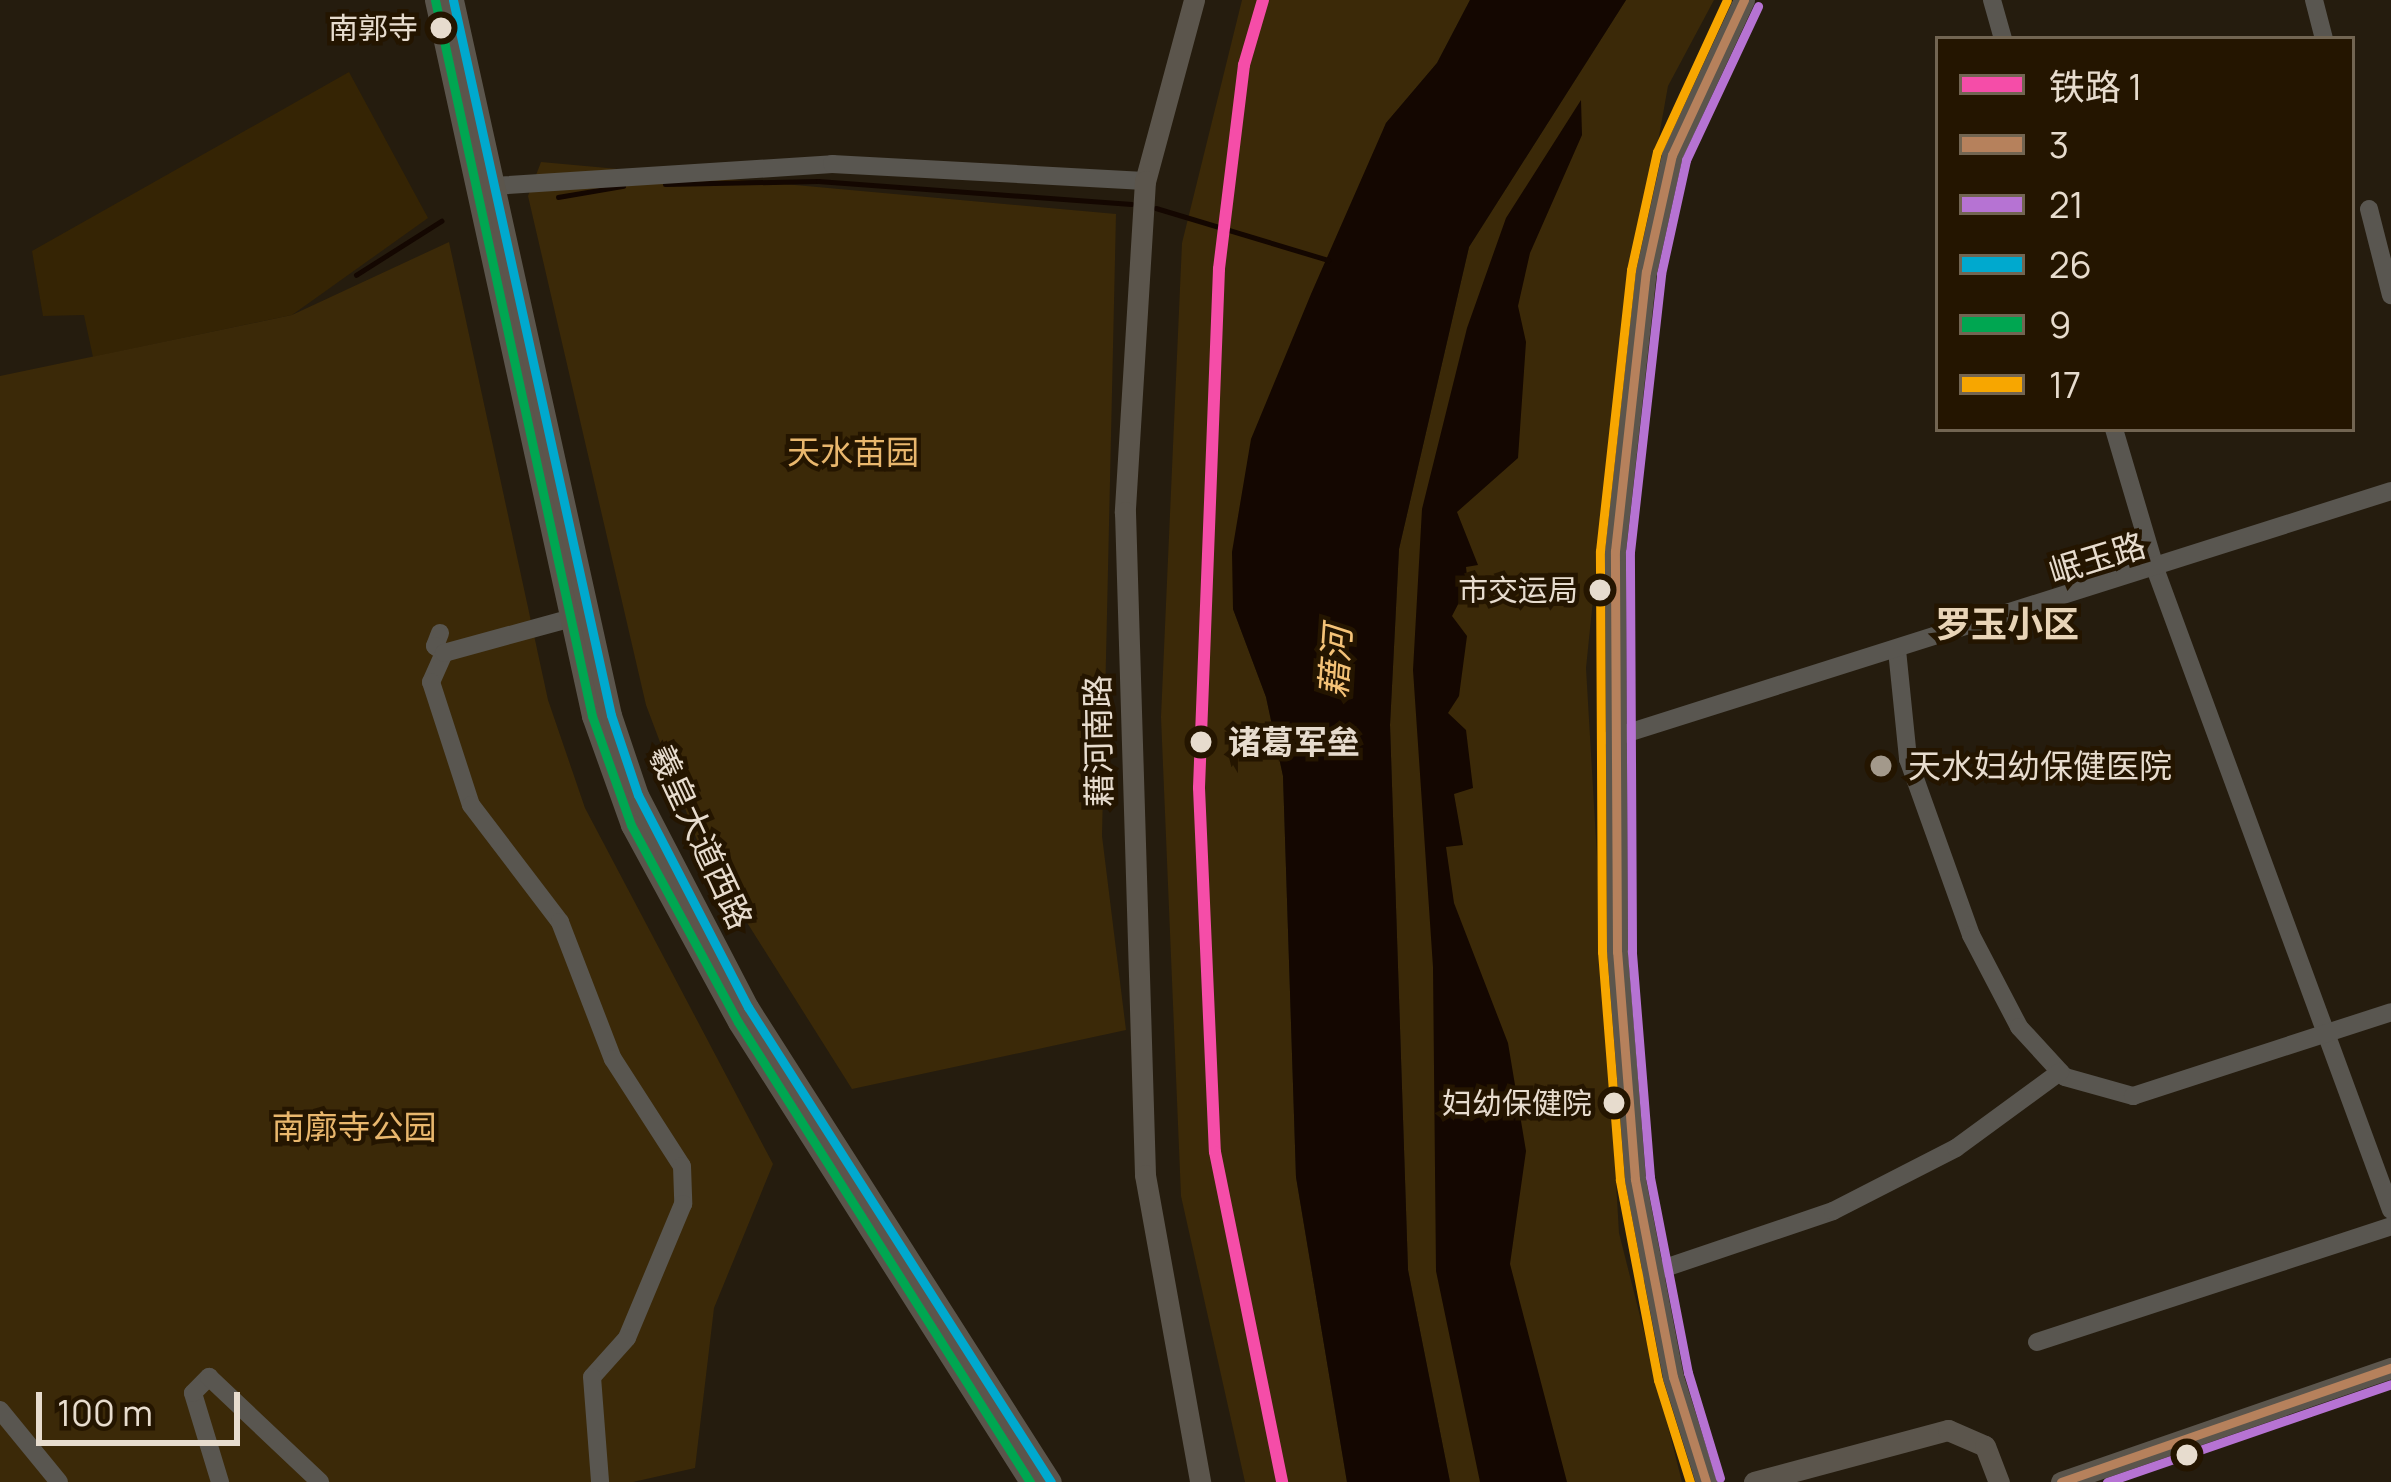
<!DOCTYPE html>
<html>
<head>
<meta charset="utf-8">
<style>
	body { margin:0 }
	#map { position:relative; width:2391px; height:1482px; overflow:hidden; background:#251c0e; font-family:Manrope,"Noto Sans SC",sans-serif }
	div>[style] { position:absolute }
	.built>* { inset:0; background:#352404 }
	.green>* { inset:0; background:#3b2908 }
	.water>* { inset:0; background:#140701 }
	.stream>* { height:4.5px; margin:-2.25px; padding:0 2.25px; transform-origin:2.25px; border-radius:2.25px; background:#140701 }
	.minor>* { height:18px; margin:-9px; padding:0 9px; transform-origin:9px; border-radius:9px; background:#595650 }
	.major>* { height:21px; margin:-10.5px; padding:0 10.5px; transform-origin:10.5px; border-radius:10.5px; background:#5b554c }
	.bus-1>* { height:9px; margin:-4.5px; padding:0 4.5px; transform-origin:4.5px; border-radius:4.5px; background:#b6815c }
	.bus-2>* { height:9px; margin:-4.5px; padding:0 4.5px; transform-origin:4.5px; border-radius:4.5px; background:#b673d3 }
	.bus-3>* { height:9px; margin:-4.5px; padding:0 4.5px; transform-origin:4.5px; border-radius:4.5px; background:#00a9ce }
	.bus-4>* { height:9px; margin:-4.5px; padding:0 4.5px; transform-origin:4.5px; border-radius:4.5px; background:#00a651 }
	.bus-5>* { height:9px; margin:-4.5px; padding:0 4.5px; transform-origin:4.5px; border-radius:4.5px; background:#f7a600 }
	.rail-1>* { height:12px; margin:-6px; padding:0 6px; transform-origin:6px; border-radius:6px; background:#f54da8 }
	.dots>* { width:33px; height:33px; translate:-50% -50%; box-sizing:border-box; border:6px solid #241500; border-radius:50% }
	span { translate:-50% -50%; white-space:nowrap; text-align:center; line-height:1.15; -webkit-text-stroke:9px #241500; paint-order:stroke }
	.bus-label { font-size:30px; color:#e7dcce }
	.right { translate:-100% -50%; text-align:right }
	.park-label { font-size:33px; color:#e9b76d }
	.street-label { font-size:33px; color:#e7dcce }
	.stop-label { font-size:33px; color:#e7dcce; font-weight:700 }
	.left { translate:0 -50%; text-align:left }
	.poi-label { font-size:33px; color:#e7dcce }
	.neighbourhood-label { font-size:36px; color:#e8d4b7; font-weight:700 }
	.water-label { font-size:36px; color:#f4c277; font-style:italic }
	.legend { position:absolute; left:1935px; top:36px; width:420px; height:396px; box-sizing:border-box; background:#241500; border:3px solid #726552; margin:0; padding:15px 21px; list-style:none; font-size:36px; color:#e7dcce }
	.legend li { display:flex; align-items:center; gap:24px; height:60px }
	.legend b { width:60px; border:3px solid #726552 }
	.scale { position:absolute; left:36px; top:1392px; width:204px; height:54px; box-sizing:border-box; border:6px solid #e7dcce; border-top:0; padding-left:15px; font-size:36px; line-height:42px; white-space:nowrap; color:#e7dcce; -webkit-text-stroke:9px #241500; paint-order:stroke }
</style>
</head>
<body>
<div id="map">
	<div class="built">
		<i style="clip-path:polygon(349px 72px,428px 218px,292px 315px,93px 357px,84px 315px,43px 316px,32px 251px)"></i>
	</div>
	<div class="green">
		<i style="clip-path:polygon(1242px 0,1470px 0,1437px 63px,1386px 123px,1233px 609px,1266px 697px,1283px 776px,1296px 1177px,1347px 1482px,1245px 1482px,1181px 1196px,1161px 717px,1182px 243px)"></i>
		<i style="clip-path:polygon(1626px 0,1714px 0,1668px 86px,1616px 376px,1586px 668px,1619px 1233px,1682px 1482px,1450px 1482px,1408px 1270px,1390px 725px,1399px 549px,1469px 247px)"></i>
		<i style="clip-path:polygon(541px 162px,1116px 214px,1102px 836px,1126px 1030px,852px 1089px,700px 848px,646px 705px,528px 196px)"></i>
		<i style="clip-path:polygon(449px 242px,548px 700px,585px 808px,773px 1164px,714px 1308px,695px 1468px,633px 1482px,0 1482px,0 376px,292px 315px)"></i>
	</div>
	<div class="water">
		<i style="clip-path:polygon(1470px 0,1626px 0,1469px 247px,1399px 549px,1390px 725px,1408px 1270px,1450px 1482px,1347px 1482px,1296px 1177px,1283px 776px,1266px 697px,1233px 609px,1232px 552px,1251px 439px,1311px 294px,1386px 123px,1437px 63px)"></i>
		<i style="clip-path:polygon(1581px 100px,1582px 135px,1530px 253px,1518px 306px,1526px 342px,1518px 458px,1457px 512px,1478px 565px,1466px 567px,1468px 585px,1452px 616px,1467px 636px,1459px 696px,1448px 713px,1466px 730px,1473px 788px,1454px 794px,1463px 845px,1446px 847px,1454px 903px,1508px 1043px,1526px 1151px,1510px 1264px,1567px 1482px,1480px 1482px,1436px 1271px,1433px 967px,1413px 670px,1422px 509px,1467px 328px,1506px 218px)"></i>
	</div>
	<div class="stream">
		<i style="left:665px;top:184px;width:153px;rotate:-1.1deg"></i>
		<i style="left:818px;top:181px;width:314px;rotate:4.2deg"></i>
		<i style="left:558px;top:197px;width:66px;rotate:-9.6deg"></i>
		<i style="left:1156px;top:208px;width:180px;rotate:16.8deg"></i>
		<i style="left:356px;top:275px;width:101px;rotate:-32.4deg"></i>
	</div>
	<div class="minor">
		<i style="left:1992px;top:0;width:41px;rotate:74.2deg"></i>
		<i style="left:2314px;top:0;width:40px;rotate:75.6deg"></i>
		<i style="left:494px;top:186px;width:339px;rotate:-3.7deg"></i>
		<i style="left:832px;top:164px;width:313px;rotate:3.1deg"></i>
		<i style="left:2369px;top:209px;width:89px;rotate:75.7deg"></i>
		<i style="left:2114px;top:429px;width:148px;rotate:73.5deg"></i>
		<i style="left:2156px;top:571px;width:681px;rotate:69.81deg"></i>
		<i style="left:440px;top:633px;width:14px;rotate:111deg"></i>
		<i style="left:435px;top:646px;width:11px;rotate:38deg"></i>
		<i style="left:1897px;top:650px;width:110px;rotate:84.2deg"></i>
		<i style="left:1908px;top:759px;width:187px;rotate:70.3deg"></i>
		<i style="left:1971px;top:935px;width:104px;rotate:62.4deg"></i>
		<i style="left:2019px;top:1027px;width:68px;rotate:47.4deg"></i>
		<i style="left:2065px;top:1077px;width:71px;rotate:15.6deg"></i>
		<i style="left:2133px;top:1096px;width:271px;rotate:-18deg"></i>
		<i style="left:444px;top:653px;width:32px;rotate:114deg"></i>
		<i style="left:431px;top:682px;width:129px;rotate:72deg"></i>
		<i style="left:471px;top:805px;width:147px;rotate:52.7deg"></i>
		<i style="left:560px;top:922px;width:147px;rotate:68.9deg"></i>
		<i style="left:613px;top:1059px;width:127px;rotate:57.2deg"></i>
		<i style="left:682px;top:1166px;width:38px;rotate:88deg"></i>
		<i style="left:683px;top:1204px;width:145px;rotate:112.7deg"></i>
		<i style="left:627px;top:1338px;width:52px;rotate:131.9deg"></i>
		<i style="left:592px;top:1377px;width:105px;rotate:85.6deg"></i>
		<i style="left:444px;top:653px;width:144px;rotate:-15.3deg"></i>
		<i style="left:1612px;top:738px;width:817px;rotate:-17.59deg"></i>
		<i style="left:1650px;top:1273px;width:193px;rotate:-18.7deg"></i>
		<i style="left:1833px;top:1211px;width:138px;rotate:-27.1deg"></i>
		<i style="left:1956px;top:1148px;width:129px;rotate:-36.2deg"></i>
		<i style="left:2037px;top:1342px;width:373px;rotate:-18.1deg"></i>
		<i style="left:0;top:1410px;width:93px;rotate:50.7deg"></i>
		<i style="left:220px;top:1482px;width:93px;rotate:-106.9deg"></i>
		<i style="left:193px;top:1393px;width:23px;rotate:-45deg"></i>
		<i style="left:209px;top:1377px;width:153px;rotate:43.4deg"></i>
	</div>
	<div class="major">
		<i style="left:435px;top:0;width:733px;rotate:77.63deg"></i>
		<i style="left:592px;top:716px;width:116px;rotate:70.3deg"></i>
		<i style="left:631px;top:825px;width:224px;rotate:61.5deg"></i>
		<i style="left:738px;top:1022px;width:545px;rotate:57.59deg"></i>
		<i style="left:453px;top:0;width:732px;rotate:77.54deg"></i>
		<i style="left:611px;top:715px;width:84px;rotate:71.4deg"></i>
		<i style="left:638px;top:795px;width:239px;rotate:62.6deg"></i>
		<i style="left:748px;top:1007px;width:563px;rotate:57.47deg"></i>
		<i style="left:1194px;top:0;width:188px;rotate:105.1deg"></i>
		<i style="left:1145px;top:181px;width:332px;rotate:93.5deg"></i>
		<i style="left:1125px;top:512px;width:663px;rotate:88.27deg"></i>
		<i style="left:1145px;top:1175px;width:312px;rotate:79.8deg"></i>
		<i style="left:1706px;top:1482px;width:110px;rotate:-107.4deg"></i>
		<i style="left:1673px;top:1377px;width:202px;rotate:-100.9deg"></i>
		<i style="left:1635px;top:1179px;width:228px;rotate:-94.5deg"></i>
		<i style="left:1617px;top:952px;width:401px;rotate:-90.3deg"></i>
		<i style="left:1615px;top:551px;width:281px;rotate:-83.7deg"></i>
		<i style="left:1646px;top:272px;width:120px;rotate:-77.5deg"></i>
		<i style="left:1672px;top:155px;width:171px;rotate:-65.1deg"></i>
		<i style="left:1754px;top:1482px;width:201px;rotate:-15deg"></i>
		<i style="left:1948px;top:1430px;width:40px;rotate:23.4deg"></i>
		<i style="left:1985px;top:1446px;width:39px;rotate:69deg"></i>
		<i style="left:2061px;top:1482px;width:349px;rotate:-19.1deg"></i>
	</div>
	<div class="bus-1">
		<i style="left:1706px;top:1482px;width:110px;rotate:-107.4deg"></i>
		<i style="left:1673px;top:1377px;width:202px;rotate:-100.9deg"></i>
		<i style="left:1635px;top:1179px;width:228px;rotate:-94.5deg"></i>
		<i style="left:1617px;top:952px;width:401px;rotate:-90.3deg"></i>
		<i style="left:1615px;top:551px;width:281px;rotate:-83.7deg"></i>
		<i style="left:1646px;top:272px;width:120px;rotate:-77.5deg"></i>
		<i style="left:1672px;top:155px;width:171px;rotate:-65.1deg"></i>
		<i style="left:2061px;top:1482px;width:349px;rotate:-19.1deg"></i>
	</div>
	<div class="bus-2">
		<i style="left:1720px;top:1478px;width:110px;rotate:-106.9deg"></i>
		<i style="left:1688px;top:1373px;width:200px;rotate:-101deg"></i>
		<i style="left:1650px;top:1177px;width:227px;rotate:-94.6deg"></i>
		<i style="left:1632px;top:951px;width:399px;rotate:-90.3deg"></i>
		<i style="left:1630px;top:552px;width:280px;rotate:-83.6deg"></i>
		<i style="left:1661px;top:274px;width:117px;rotate:-77.6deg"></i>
		<i style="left:1686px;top:160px;width:170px;rotate:-64.9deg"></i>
		<i style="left:2107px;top:1482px;width:300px;rotate:-19deg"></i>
	</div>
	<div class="bus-3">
		<i style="left:453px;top:0;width:732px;rotate:77.54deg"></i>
		<i style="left:611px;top:715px;width:84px;rotate:71.4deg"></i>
		<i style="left:638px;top:795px;width:239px;rotate:62.6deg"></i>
		<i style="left:748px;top:1007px;width:563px;rotate:57.47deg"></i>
	</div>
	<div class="bus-4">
		<i style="left:435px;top:0;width:733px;rotate:77.63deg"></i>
		<i style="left:592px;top:716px;width:116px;rotate:70.3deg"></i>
		<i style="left:631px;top:825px;width:224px;rotate:61.5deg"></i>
		<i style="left:738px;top:1022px;width:545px;rotate:57.59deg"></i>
	</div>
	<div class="bus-5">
		<i style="left:1690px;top:1482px;width:107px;rotate:-107.4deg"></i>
		<i style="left:1658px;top:1380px;width:204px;rotate:-100.8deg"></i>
		<i style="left:1620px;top:1180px;width:229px;rotate:-94.5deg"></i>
		<i style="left:1602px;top:952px;width:401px;rotate:-90.3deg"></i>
		<i style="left:1600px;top:551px;width:283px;rotate:-83.7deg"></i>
		<i style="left:1631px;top:270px;width:121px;rotate:-77.6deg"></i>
		<i style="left:1657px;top:152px;width:167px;rotate:-65.3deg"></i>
	</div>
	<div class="rail-1">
		<i style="left:1263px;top:0;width:68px;rotate:106.3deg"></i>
		<i style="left:1244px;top:65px;width:206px;rotate:97deg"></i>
		<i style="left:1219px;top:269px;width:519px;rotate:92.21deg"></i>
		<i style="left:1199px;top:788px;width:364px;rotate:87.5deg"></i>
		<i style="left:1215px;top:1152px;width:337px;rotate:78.5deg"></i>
	</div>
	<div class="dots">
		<i style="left:441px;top:28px;background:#e7dcce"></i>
		<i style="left:1600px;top:590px;background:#e7dcce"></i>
		<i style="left:1201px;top:742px;background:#e7dcce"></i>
		<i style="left:1881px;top:766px;background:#a3998b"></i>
		<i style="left:1614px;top:1103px;background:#e7dcce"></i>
		<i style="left:2187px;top:1455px;background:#e7dcce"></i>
	</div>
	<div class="bus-label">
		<span class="right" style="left:418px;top:28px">南郭寺</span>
		<span class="right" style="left:1578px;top:590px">市交运局</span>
		<span class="right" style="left:1592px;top:1103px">妇幼保健院</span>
	</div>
	<div class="park-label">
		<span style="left:853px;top:452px">天水苗园</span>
		<span style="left:354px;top:1127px">南廓寺公园</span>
	</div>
	<div class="street-label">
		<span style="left:2097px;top:558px;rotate:-17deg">岷玉路</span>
		<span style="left:1098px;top:741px;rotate:-91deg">藉河南路</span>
		<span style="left:701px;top:837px;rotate:65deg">羲皇大道西路</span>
	</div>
	<div class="stop-label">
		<span class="left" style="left:1228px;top:742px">诸葛军垒</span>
	</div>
	<div class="poi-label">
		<span class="left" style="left:1908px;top:766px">天水妇幼保健医院</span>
	</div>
	<div class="neighbourhood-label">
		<span style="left:2007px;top:624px">罗玉小区</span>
	</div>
	<div class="water-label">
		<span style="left:1335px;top:662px;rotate:-86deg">藉河</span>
	</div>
	<ul class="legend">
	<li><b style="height:15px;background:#f54da8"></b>铁路 1</li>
	<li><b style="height:15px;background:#b6815c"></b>3</li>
	<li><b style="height:15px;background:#b673d3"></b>21</li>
	<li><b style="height:15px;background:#00a9ce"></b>26</li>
	<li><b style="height:15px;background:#00a651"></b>9</li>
	<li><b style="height:15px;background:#f7a600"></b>17</li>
	</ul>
	<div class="scale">100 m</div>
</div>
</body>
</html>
